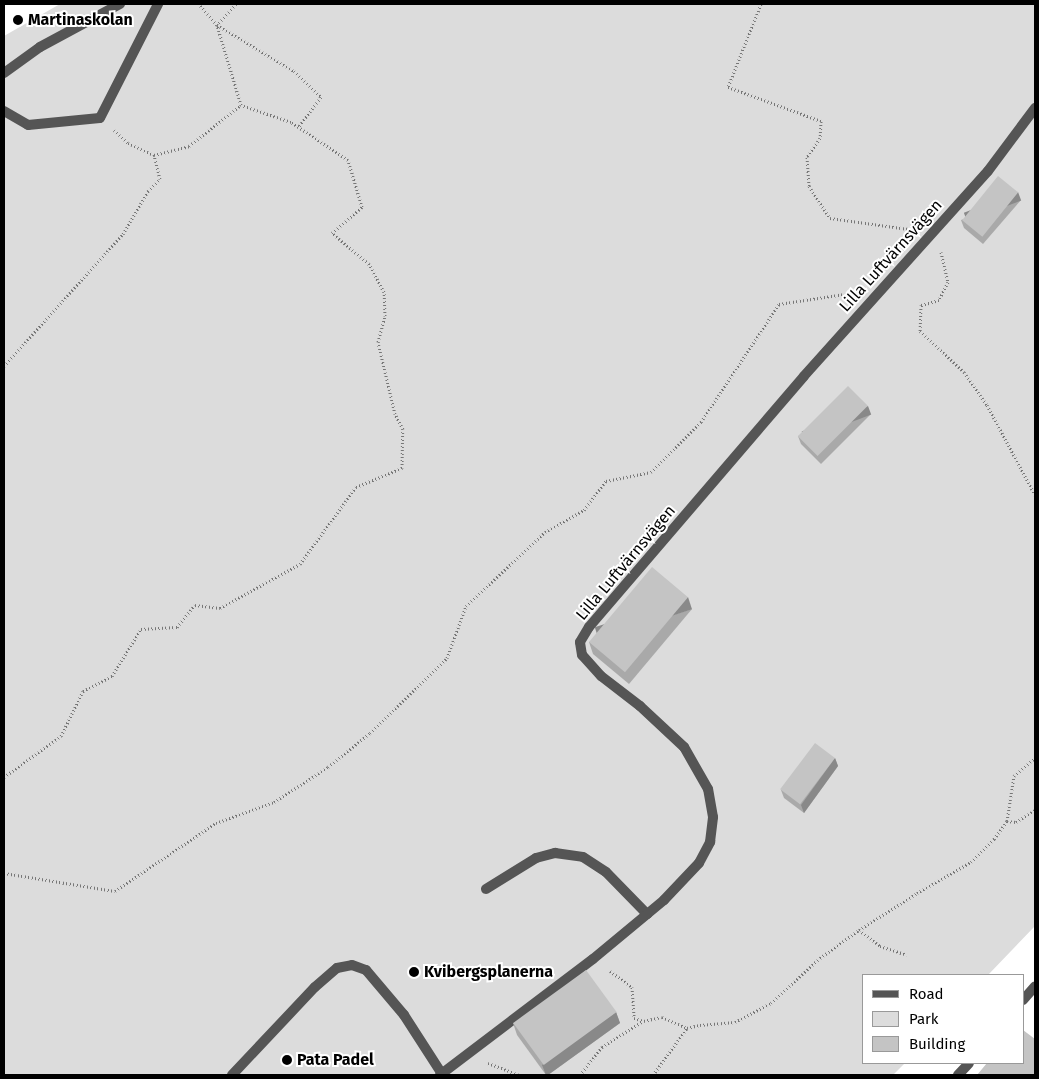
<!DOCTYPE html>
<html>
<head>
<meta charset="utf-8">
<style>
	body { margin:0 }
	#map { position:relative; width:1039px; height:1079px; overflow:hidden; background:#fff; font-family:"Fira Sans",sans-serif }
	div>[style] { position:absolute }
	.green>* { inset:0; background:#dcdcdc }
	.path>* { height:3px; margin-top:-1.5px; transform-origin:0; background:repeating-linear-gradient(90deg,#777 0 1px,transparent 0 3.5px) }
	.lane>* { height:10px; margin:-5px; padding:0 5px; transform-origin:5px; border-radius:5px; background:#555 }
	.street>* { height:10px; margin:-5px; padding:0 5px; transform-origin:5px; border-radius:5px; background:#555 }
	.wall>* { inset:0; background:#a9a9a9 }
	.shaded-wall>* { inset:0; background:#898989; transform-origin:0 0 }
	.building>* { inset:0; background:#c4c4c4; transform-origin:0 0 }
	.dots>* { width:14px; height:14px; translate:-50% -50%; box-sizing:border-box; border:2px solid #fff; border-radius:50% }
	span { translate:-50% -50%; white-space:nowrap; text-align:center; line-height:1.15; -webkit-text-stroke:4px #fff; paint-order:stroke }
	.poi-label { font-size:16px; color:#000; font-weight:700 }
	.left { translate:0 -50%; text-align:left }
	.street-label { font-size:16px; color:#000 }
	.frame { position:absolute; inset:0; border:5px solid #000; pointer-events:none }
	.legend { position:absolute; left:862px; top:974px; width:162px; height:90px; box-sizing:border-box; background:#fff; border:1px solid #999; margin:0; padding:6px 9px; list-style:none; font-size:15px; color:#000 }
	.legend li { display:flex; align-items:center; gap:10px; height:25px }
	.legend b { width:25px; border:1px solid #999 }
</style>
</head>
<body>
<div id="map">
	<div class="green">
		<i style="clip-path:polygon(60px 4px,1035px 4px,1035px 926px,988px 975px,863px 975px,863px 1063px,905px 1063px,893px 1075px,4px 1075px,4px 36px)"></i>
	</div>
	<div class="path">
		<i style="left:236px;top:4px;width:28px;rotate:132deg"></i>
		<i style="left:217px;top:25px;width:90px;rotate:30.9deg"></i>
		<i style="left:294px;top:71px;width:37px;rotate:44deg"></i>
		<i style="left:321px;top:97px;width:38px;rotate:127deg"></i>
		<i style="left:761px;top:4px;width:89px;rotate:111.7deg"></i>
		<i style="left:728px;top:87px;width:99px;rotate:20.1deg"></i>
		<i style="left:821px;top:121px;width:17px;rotate:93deg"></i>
		<i style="left:820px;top:138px;width:23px;rotate:124deg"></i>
		<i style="left:807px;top:157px;width:29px;rotate:86deg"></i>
		<i style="left:809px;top:186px;width:38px;rotate:57deg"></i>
		<i style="left:830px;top:218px;width:79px;rotate:8deg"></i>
		<i style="left:114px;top:130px;width:19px;rotate:43deg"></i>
		<i style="left:128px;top:143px;width:29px;rotate:25deg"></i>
		<i style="left:154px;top:155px;width:36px;rotate:-14deg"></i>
		<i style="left:189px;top:146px;width:66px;rotate:-38.3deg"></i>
		<i style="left:241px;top:105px;width:84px;rotate:-106.7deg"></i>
		<i style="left:217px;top:25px;width:28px;rotate:-131deg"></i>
		<i style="left:941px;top:252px;width:31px;rotate:77deg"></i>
		<i style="left:948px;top:282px;width:20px;rotate:117deg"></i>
		<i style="left:939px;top:300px;width:19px;rotate:164deg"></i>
		<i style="left:921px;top:305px;width:26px;rotate:92deg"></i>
		<i style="left:920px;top:331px;width:60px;rotate:43deg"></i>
		<i style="left:964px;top:372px;width:40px;rotate:55.1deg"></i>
		<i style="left:987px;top:405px;width:102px;rotate:61.9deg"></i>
		<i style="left:4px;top:366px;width:178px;rotate:-48deg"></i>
		<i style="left:123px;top:234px;width:50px;rotate:-59.8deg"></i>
		<i style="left:148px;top:191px;width:17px;rotate:-45deg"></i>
		<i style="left:160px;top:179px;width:25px;rotate:-104deg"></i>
		<i style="left:4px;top:777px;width:70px;rotate:-35.7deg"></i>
		<i style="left:61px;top:736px;width:50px;rotate:-63.9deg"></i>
		<i style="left:83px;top:691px;width:33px;rotate:-27deg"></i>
		<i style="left:112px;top:676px;width:55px;rotate:-58.3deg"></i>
		<i style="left:141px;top:629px;width:36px;rotate:-3deg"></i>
		<i style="left:177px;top:627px;width:28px;rotate:-51deg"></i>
		<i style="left:195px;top:605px;width:25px;rotate:7deg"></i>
		<i style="left:220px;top:608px;width:91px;rotate:-28.8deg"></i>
		<i style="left:300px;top:564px;width:95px;rotate:-54deg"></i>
		<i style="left:356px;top:487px;width:50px;rotate:-22.4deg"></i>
		<i style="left:402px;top:468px;width:39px;rotate:-89deg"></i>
		<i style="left:403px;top:429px;width:17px;rotate:-118deg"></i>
		<i style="left:395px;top:414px;width:74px;rotate:-103.3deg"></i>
		<i style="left:378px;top:342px;width:27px;rotate:-75deg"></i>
		<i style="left:385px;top:316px;width:24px;rotate:-92deg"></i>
		<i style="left:384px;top:292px;width:32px;rotate:-118deg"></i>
		<i style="left:369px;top:264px;width:48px;rotate:-140deg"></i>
		<i style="left:332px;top:233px;width:40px;rotate:-41deg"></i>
		<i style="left:362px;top:207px;width:49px;rotate:-106.6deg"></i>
		<i style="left:348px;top:160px;width:69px;rotate:-146.3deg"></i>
		<i style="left:291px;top:122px;width:53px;rotate:-161.2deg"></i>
		<i style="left:1007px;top:821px;width:9px;rotate:6deg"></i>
		<i style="left:1016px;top:822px;width:22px;rotate:-32deg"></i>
		<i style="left:4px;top:873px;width:112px;rotate:9.2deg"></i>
		<i style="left:115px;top:891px;width:122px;rotate:-34deg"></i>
		<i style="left:216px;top:823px;width:62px;rotate:-19.9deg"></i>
		<i style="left:274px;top:802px;width:64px;rotate:-32.9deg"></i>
		<i style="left:328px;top:767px;width:54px;rotate:-39deg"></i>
		<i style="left:370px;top:733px;width:107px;rotate:-44.2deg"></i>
		<i style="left:447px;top:658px;width:55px;rotate:-69.9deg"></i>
		<i style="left:466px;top:606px;width:108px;rotate:-43.1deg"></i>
		<i style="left:545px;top:532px;width:45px;rotate:-29.4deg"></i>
		<i style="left:584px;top:510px;width:36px;rotate:-53deg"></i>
		<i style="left:606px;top:481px;width:46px;rotate:-11.3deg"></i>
		<i style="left:651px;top:472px;width:71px;rotate:-45deg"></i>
		<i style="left:701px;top:422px;width:141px;rotate:-56.5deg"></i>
		<i style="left:779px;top:304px;width:73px;rotate:-8.7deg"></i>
		<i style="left:859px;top:930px;width:26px;rotate:37deg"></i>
		<i style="left:880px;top:946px;width:28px;rotate:18deg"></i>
		<i style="left:610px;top:971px;width:27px;rotate:36deg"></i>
		<i style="left:632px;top:987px;width:31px;rotate:86deg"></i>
		<i style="left:634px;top:1018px;width:10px;rotate:17deg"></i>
		<i style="left:644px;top:1021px;width:18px;rotate:-13deg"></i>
		<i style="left:662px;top:1017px;width:27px;rotate:24deg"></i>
		<i style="left:488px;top:1063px;width:33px;rotate:21deg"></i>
		<i style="left:580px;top:1075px;width:36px;rotate:-52deg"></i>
		<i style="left:602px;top:1047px;width:49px;rotate:-32.4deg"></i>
		<i style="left:653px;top:1075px;width:58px;rotate:-54.1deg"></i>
		<i style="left:687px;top:1028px;width:13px;rotate:-13deg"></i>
		<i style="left:700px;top:1025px;width:35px;rotate:-5deg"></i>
		<i style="left:735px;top:1022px;width:41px;rotate:-27.8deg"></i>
		<i style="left:771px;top:1003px;width:67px;rotate:-42.6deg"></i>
		<i style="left:820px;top:958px;width:48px;rotate:-35.7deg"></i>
		<i style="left:859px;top:930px;width:69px;rotate:-32.5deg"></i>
		<i style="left:917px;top:893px;width:62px;rotate:-29.9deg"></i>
		<i style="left:971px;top:862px;width:33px;rotate:-45deg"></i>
		<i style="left:994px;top:839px;width:22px;rotate:-54deg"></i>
		<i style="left:1007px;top:821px;width:46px;rotate:-81.2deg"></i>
		<i style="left:1014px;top:776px;width:28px;rotate:-41deg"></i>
	</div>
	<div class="lane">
		<i style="left:4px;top:73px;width:44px;rotate:-35.8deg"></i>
		<i style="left:40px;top:47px;width:91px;rotate:-28.3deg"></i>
		<i style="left:4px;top:111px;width:28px;rotate:30deg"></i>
		<i style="left:28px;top:125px;width:72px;rotate:-5.6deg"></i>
		<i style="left:486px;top:889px;width:59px;rotate:-31.8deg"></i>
		<i style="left:536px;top:858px;width:20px;rotate:-15deg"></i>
		<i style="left:555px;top:853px;width:28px;rotate:8deg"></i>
		<i style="left:583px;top:857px;width:27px;rotate:33deg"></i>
		<i style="left:606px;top:872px;width:59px;rotate:45.7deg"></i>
		<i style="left:664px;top:900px;width:51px;rotate:-46.6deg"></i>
		<i style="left:699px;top:863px;width:24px;rotate:-62deg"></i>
		<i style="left:710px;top:842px;width:25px;rotate:-83deg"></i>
		<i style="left:713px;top:817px;width:28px;rotate:-100deg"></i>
		<i style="left:708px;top:789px;width:48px;rotate:-119.7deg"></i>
		<i style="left:684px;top:747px;width:60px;rotate:-137deg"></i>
		<i style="left:640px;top:706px;width:49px;rotate:-142.4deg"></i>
		<i style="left:601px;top:676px;width:28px;rotate:-132deg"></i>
		<i style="left:582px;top:655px;width:13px;rotate:-99deg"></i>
		<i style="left:580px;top:642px;width:17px;rotate:-59deg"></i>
		<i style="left:589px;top:627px;width:330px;rotate:-49.4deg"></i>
		<i style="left:804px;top:376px;width:275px;rotate:-48.1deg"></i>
		<i style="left:988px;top:171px;width:79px;rotate:-53.3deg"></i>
		<i style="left:1023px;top:1000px;width:18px;rotate:-49deg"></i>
		<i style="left:232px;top:1075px;width:121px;rotate:-46.7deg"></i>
		<i style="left:315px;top:987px;width:29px;rotate:-41deg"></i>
		<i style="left:337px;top:968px;width:15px;rotate:-11deg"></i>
		<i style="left:352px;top:965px;width:15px;rotate:20deg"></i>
		<i style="left:366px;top:970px;width:59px;rotate:49.8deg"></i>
		<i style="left:404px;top:1015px;width:70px;rotate:57.2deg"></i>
		<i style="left:958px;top:1075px;width:16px;rotate:-47deg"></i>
	</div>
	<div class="street">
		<i style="left:100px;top:118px;width:128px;rotate:-63deg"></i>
		<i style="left:440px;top:1075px;width:192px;rotate:-37.2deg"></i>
		<i style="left:593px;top:959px;width:92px;rotate:-39.7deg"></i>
	</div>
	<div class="wall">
		<i style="clip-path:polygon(1021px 200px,983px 244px,964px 228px,961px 220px)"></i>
		<i style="clip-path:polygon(871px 414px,821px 464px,801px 444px,798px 436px)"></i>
		<i style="clip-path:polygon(692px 609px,629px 684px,593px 654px,589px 642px)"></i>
		<i style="clip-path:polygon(835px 758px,838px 766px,804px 813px,784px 798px,781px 790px)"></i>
		<i style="clip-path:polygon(616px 1012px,620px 1023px,548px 1075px,546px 1075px,517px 1035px,513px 1023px)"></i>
	</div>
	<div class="shaded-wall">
		<i style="left:1018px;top:192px;width:9px;height:58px;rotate:69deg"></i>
		<i style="left:868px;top:406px;width:9px;height:71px;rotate:69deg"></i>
		<i style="left:688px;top:597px;width:13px;height:98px;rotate:72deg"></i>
		<i style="clip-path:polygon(835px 758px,838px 766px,804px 813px,801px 805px)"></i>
		<i style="clip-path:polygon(616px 1012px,620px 1023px,548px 1075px,546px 1075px,542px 1065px)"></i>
	</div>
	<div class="building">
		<i style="left:998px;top:176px;width:26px;height:57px;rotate:39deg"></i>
		<i style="left:848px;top:386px;width:28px;height:71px;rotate:45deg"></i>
		<i style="left:652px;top:567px;width:47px;height:98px;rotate:40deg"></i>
		<i style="left:815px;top:743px;width:25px;height:58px;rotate:37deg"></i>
		<i style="left:586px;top:970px;width:52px;height:90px;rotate:54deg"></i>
		<i style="clip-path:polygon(1023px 1030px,1035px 1039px,1035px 1075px,977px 1075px,987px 1063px,1023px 1063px)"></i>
	</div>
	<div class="dots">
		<i style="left:18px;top:20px;background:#000"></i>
		<i style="left:414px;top:972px;background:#000"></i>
		<i style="left:287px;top:1060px;background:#000"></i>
	</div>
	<div class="poi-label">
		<span class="left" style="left:28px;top:20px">Martinaskolan</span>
		<span class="left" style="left:424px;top:972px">Kvibergsplanerna</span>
		<span class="left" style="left:297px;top:1060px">Pata Padel</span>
	</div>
	<div class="street-label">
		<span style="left:891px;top:256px;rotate:-48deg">Lilla Luftvärnsvägen</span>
		<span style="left:626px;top:563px;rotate:-50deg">Lilla Luftvärnsvägen</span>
	</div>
	<div class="frame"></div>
	<ul class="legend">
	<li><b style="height:6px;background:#555"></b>Road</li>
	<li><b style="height:14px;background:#dcdcdc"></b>Park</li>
	<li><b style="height:14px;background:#c4c4c4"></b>Building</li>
	</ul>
</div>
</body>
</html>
